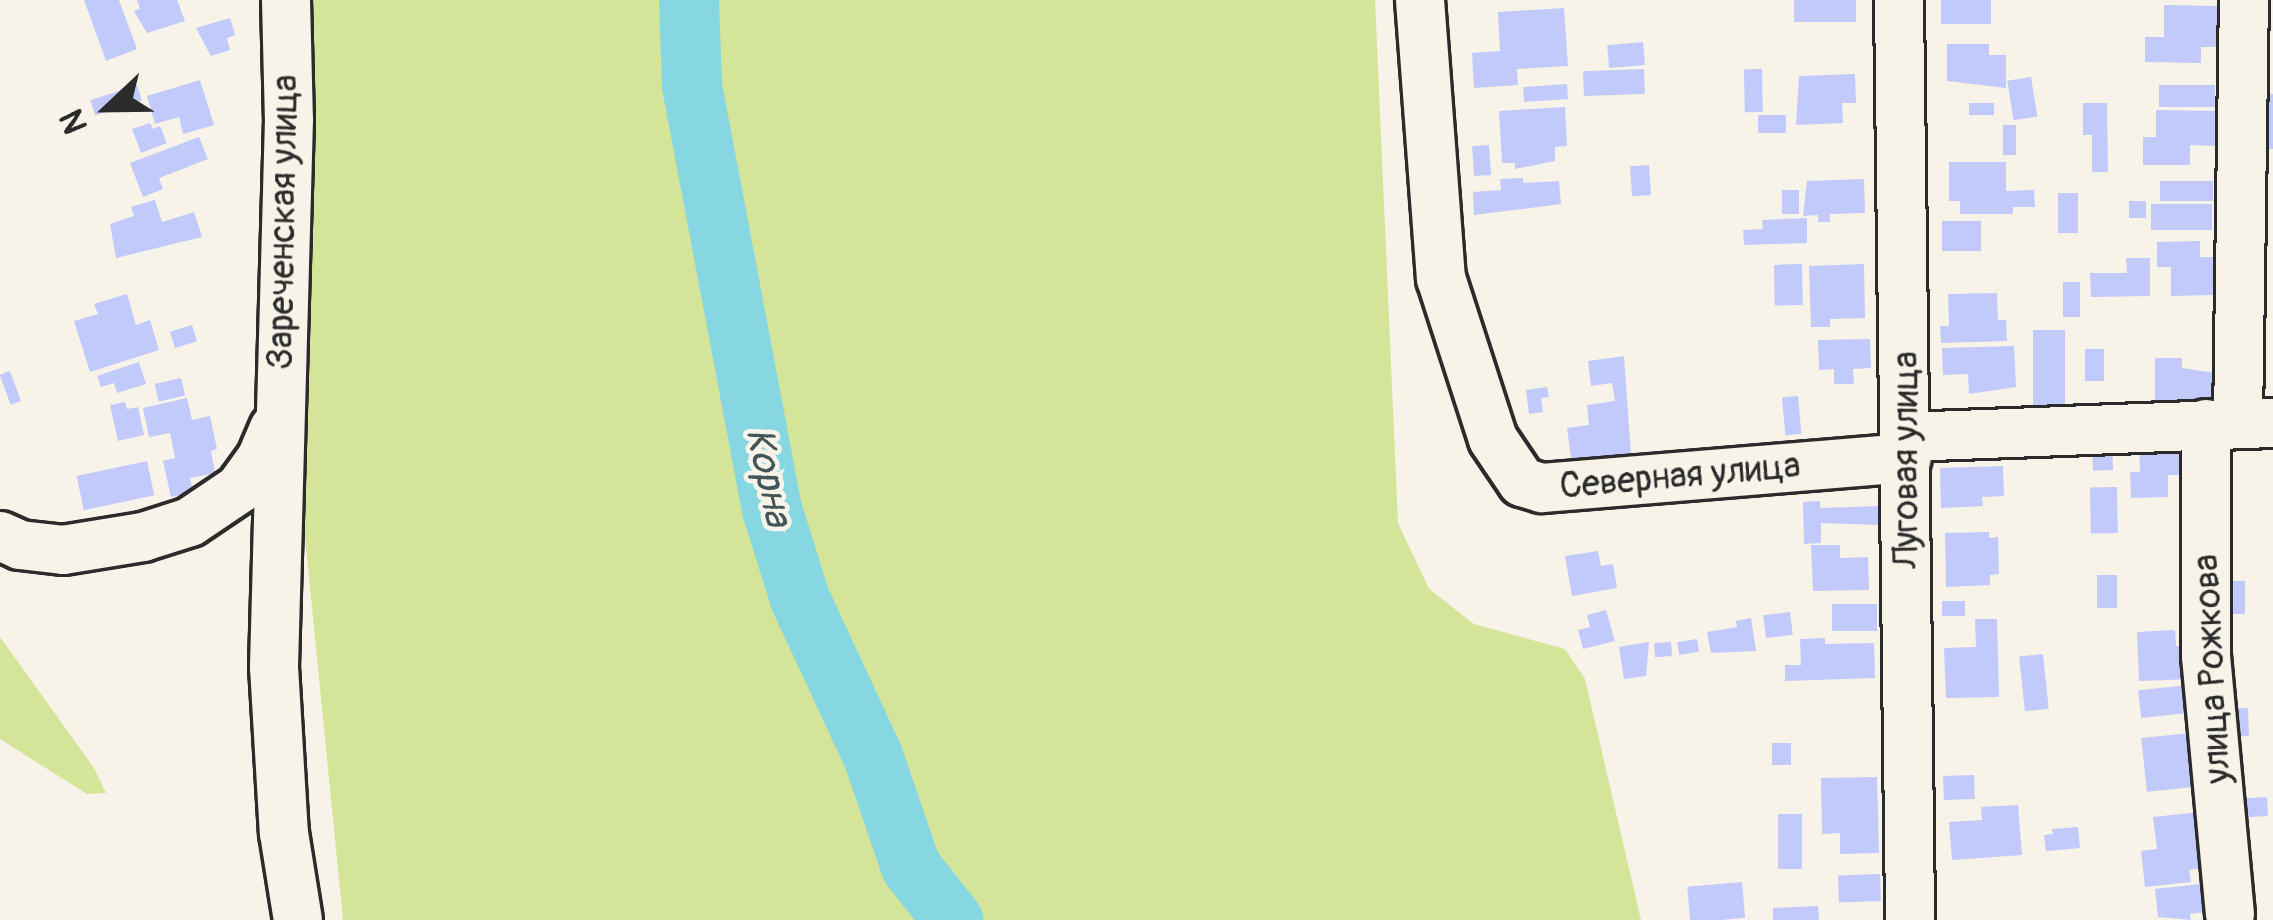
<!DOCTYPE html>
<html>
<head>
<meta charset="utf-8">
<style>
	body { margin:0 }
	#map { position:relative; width:2273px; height:920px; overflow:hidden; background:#f7f3e8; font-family:Pangolin,sans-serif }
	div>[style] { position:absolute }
	.green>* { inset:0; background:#d4e498 }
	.river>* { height:60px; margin:-30px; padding:0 30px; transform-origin:30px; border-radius:30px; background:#87d7e2 }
	.building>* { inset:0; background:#c2c9fb; transform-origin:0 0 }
	.roads { filter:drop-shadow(3px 0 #2b2b2b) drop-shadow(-3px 0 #2b2b2b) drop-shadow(0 3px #2b2b2b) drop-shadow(0 -3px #2b2b2b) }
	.minor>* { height:48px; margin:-24px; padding:0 24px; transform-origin:24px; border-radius:24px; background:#f7f3e8 }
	span { translate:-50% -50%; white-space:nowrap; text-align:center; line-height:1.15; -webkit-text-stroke:9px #f7f3e8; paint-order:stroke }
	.street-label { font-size:36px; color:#2b2b2b }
	.water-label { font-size:39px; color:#425659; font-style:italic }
	.north { position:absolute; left:48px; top:48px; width:120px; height:120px; -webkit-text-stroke:9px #f7f3e8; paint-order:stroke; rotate:248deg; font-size:33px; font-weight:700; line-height:48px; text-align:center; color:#2b2b2b }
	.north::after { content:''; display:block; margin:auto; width:42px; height:54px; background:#2b2b2b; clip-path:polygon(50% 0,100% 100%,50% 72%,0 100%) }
</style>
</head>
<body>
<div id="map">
	<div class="green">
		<i style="clip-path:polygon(303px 0,1375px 0,1398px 523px,1429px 589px,1474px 624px,1565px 649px,1585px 679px,1641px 920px,343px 920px,300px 486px)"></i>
		<i style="clip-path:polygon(0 637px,94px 768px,106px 793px,87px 794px,0 739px)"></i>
	</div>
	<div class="river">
		<i style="left:689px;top:0;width:86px;rotate:88deg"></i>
		<i style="left:692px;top:86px;width:430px;rotate:79.3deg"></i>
		<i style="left:772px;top:509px;width:94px;rotate:72.7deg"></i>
		<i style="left:800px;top:599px;width:173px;rotate:65.1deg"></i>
		<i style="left:873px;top:756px;width:117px;rotate:71.1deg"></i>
		<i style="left:911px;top:867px;width:68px;rotate:51.6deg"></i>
	</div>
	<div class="building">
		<i style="clip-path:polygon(84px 0,119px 0,137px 49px,106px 61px)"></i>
		<i style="clip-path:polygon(137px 0,177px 0,185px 21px,147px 33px,134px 11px,140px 9px)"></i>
		<i style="left:1794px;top:0;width:62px;height:22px"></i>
		<i style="left:1941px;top:0;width:50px;height:24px"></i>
		<i style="clip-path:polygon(2164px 5px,2217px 6px,2217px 47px,2201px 47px,2201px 63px,2145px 62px,2145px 37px,2164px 37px)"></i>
		<i style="clip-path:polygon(1564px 8px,1568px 66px,1517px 69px,1518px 85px,1474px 88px,1472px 53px,1500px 51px,1498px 12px)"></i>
		<i style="clip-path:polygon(230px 18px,235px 35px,227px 38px,230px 50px,211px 56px,196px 28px)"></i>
		<i style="left:1643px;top:42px;width:23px;height:36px;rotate:85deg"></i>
		<i style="clip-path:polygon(1947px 44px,1989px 44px,1989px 55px,2006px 55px,2006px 88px,1947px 81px)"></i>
		<i style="left:1644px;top:69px;width:25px;height:61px;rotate:88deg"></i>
		<i style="left:1762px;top:69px;width:43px;height:18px;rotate:89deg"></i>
		<i style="clip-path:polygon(1855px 74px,1856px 103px,1842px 103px,1843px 123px,1796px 125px,1799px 76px)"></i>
		<i style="left:2031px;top:77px;width:40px;height:24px;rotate:81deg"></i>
		<i style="clip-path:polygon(200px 80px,214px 125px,183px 134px,179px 117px,155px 124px,147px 96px)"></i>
		<i style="left:1567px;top:84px;width:15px;height:44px;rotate:86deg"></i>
		<i style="left:137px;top:85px;width:16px;height:49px;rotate:72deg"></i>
		<i style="left:2159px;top:85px;width:56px;height:22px"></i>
		<i style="clip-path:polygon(2266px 94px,2273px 94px,2273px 149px,2263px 149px)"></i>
		<i style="left:1969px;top:103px;width:25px;height:12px"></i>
		<i style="clip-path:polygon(2083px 103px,2107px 103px,2108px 172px,2092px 172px,2092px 135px,2083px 135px)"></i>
		<i style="clip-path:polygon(1565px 107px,1567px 146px,1555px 147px,1555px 161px,1515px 169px,1515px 163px,1502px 163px,1499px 111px)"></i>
		<i style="clip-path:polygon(2156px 110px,2215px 111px,2215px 146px,2190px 145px,2190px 165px,2143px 165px,2143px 137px,2156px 137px)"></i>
		<i style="left:1758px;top:115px;width:28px;height:18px"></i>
		<i style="clip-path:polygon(150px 123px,153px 129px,160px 126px,167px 143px,141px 153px,132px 129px)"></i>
		<i style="left:2003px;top:125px;width:13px;height:30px"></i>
		<i style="clip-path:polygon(199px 137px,208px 159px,159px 178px,163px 189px,143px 197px,130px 163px)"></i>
		<i style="left:1489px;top:145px;width:30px;height:17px;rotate:86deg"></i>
		<i style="clip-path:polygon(1949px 162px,2006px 162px,2006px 191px,2034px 190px,2035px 207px,2013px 207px,2013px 214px,1960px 214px,1960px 201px,1949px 201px)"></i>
		<i style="left:1649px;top:165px;width:30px;height:19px;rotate:86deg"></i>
		<i style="clip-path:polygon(1523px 178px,1523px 183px,1559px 181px,1561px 204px,1474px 215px,1473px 192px,1501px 190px,1500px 179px)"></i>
		<i style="clip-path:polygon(1864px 179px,1865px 213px,1830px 214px,1830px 222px,1818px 222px,1818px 215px,1803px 216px,1807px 181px)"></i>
		<i style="left:2213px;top:181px;width:20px;height:53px;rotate:90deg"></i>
		<i style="left:1782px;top:190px;width:17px;height:24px"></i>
		<i style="left:2058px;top:193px;width:20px;height:40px"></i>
		<i style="clip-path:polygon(155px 200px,162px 222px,194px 212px,202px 237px,116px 258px,110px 224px,134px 216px,131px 207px)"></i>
		<i style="left:2129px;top:201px;width:17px;height:17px"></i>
		<i style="left:2212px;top:204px;width:26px;height:61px;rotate:90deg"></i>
		<i style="clip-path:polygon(1807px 218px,1807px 243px,1744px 245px,1743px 230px,1763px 229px,1762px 220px)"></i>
		<i style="left:1942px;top:221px;width:39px;height:30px"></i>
		<i style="clip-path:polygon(2200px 241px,2200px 257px,2215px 257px,2215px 295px,2171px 296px,2171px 267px,2157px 267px,2157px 242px)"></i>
		<i style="clip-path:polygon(2126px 258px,2150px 258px,2150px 296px,2091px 297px,2090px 273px,2127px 273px)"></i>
		<i style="left:1802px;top:264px;width:41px;height:28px;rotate:89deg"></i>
		<i style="clip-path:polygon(1864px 264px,1865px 318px,1830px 319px,1830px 327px,1811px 327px,1809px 266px)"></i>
		<i style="left:2063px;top:282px;width:17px;height:35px"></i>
		<i style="clip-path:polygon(1997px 293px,1998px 320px,2006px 320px,2007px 341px,1941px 343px,1940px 326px,1949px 326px,1948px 294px)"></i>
		<i style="clip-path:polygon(127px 294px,136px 325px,150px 320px,159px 350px,90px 372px,74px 321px,98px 314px,94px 304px)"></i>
		<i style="left:192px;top:325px;width:17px;height:23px;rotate:73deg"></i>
		<i style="left:2033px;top:330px;width:32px;height:77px"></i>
		<i style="clip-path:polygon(1870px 339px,1871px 368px,1853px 369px,1854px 384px,1834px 384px,1834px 369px,1819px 370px,1818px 340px)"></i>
		<i style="clip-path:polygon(2014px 346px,2016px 387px,1969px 394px,1968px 374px,1943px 375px,1942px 348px)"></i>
		<i style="left:2104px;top:349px;width:32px;height:19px;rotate:90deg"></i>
		<i style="clip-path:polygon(1624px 356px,1631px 456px,1572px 464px,1567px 428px,1589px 425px,1587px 405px,1615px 401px,1612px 383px,1591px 386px,1588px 361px)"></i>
		<i style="clip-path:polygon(2155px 358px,2182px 358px,2182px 368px,2215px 373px,2216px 404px,2155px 405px)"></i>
		<i style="clip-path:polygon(139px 362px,146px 384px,117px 393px,114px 383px,101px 387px,97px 376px)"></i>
		<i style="left:10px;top:371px;width:32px;height:11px;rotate:70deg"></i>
		<i style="left:181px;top:378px;width:18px;height:27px;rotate:77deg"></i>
		<i style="clip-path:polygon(1547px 387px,1549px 397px,1541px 398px,1543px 412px,1529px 414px,1526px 390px)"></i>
		<i style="left:1798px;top:396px;width:38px;height:16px;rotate:85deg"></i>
		<i style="clip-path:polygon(187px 398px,192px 420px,210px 416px,217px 449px,211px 451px,215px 473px,190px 478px,193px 492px,171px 497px,163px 461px,175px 458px,170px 433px,149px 437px,143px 408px)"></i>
		<i style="clip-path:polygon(125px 402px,127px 409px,138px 407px,144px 435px,118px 441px,110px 405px)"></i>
		<i style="left:2112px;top:440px;width:30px;height:20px;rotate:88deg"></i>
		<i style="clip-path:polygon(2190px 441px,2190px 475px,2168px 475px,2168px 497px,2131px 498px,2130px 472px,2140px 472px,2139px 442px)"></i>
		<i style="left:147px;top:461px;width:35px;height:72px;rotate:78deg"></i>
		<i style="clip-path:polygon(2003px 466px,2004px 496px,1982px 497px,1983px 506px,1941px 508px,1940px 468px)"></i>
		<i style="left:2117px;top:487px;width:46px;height:27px;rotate:89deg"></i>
		<i style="clip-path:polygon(1820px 501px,1820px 508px,1881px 506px,1881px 525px,1821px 523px,1821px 543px,1804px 544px,1803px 502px)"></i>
		<i style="clip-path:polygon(1989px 532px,1989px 538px,1998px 537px,1999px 574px,1990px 575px,1990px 585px,1946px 587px,1945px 533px)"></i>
		<i style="clip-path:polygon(1811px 545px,1840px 545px,1840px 558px,1868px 557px,1869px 590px,1813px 591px)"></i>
		<i style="clip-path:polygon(1598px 551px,1601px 566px,1613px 564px,1617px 588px,1572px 596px,1565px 556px)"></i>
		<i style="left:2097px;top:575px;width:20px;height:33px"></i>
		<i style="left:2227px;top:581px;width:18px;height:33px"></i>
		<i style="left:1965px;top:601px;width:15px;height:23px;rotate:90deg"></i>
		<i style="left:1877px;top:604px;width:27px;height:45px;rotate:90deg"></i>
		<i style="clip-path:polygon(1606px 610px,1615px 641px,1583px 649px,1578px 630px,1590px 627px,1587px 615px)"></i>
		<i style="left:1790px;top:612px;width:23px;height:27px;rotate:83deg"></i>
		<i style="clip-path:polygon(1751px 618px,1756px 651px,1711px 653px,1707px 632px,1737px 627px,1736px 621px)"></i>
		<i style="clip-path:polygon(1975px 619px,1997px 619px,1999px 697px,1946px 698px,1944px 648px,1976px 647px)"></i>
		<i style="clip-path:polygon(2175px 630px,2176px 646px,2191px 645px,2193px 679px,2139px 681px,2137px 632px)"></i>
		<i style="clip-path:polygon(1825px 638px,1825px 644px,1874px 643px,1875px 678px,1785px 681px,1785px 665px,1801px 665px,1800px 639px)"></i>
		<i style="left:1697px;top:639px;width:13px;height:20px;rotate:81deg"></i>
		<i style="clip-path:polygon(1649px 642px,1646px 676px,1624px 679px,1619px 647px)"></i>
		<i style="left:1671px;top:642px;width:14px;height:17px;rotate:86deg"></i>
		<i style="left:2043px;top:654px;width:55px;height:24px;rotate:84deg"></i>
		<i style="left:2188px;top:685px;width:28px;height:50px;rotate:84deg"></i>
		<i style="left:2248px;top:708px;width:28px;height:15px;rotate:88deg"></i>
		<i style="left:2190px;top:733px;width:54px;height:49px;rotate:84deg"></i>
		<i style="left:1772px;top:743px;width:19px;height:22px"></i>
		<i style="left:1974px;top:775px;width:24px;height:31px;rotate:88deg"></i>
		<i style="clip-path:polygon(1877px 777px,1879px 853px,1840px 854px,1840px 833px,1822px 834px,1821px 778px)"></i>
		<i style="left:2267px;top:797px;width:19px;height:22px;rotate:87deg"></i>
		<i style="clip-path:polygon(2018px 805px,2022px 855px,1952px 860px,1949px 822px,1982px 820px,1981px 807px)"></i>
		<i style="clip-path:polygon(2201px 812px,2201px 868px,2189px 870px,2191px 882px,2145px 887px,2141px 851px,2157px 849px,2153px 817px)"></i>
		<i style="left:1778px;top:814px;width:24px;height:55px"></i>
		<i style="clip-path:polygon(2078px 827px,2080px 848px,2046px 851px,2044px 835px,2053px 834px,2052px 829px)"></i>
		<i style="left:1880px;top:874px;width:27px;height:42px;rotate:88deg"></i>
		<i style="left:1742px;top:882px;width:36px;height:55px;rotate:85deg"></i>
		<i style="clip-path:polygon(2210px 883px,2214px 911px,2190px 914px,2191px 920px,2158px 917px,2155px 889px)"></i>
		<i style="clip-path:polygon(1818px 906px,1819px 920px,1773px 920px,1773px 908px)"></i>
	</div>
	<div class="roads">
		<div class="minor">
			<i style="left:286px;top:0;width:119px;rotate:88.6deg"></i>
			<i style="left:289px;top:119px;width:548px;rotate:91.57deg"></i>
			<i style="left:274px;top:667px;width:166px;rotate:86.6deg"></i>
			<i style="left:284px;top:833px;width:88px;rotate:80.9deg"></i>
			<i style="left:1420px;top:0;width:279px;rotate:85.7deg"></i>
			<i style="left:1441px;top:278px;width:169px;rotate:72.1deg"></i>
			<i style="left:1493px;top:439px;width:52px;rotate:56deg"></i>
			<i style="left:1522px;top:482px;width:21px;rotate:17deg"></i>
			<i style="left:1542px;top:488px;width:366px;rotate:-4.7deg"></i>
			<i style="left:1899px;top:0;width:920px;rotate:89.31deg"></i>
			<i style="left:2238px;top:423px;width:423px;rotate:-89.2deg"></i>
			<i style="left:2206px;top:424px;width:232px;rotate:90deg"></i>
			<i style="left:2206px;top:656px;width:259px;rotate:84.7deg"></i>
			<i style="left:1907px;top:437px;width:366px;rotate:-2.2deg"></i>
			<i style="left:0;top:536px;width:22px;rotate:24deg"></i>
			<i style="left:20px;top:545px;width:43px;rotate:6.6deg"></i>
			<i style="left:63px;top:550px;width:81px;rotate:-9.2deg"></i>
			<i style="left:143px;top:537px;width:49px;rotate:-17.7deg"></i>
			<i style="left:190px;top:522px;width:59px;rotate:-34deg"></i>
			<i style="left:239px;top:489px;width:37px;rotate:-54deg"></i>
			<i style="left:261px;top:459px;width:33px;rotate:-67deg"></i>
		</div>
	</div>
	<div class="street-label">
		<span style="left:283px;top:222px;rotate:-89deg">Зареченская улица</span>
		<span style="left:1906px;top:460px;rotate:-90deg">Луговая улица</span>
		<span style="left:1680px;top:476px;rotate:-5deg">Северная улица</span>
		<span style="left:2212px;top:669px;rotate:-93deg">улица Рожкова</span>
	</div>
	<div class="water-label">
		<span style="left:768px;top:477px;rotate:78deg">Корна</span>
	</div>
	<div class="north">N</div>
</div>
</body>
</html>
